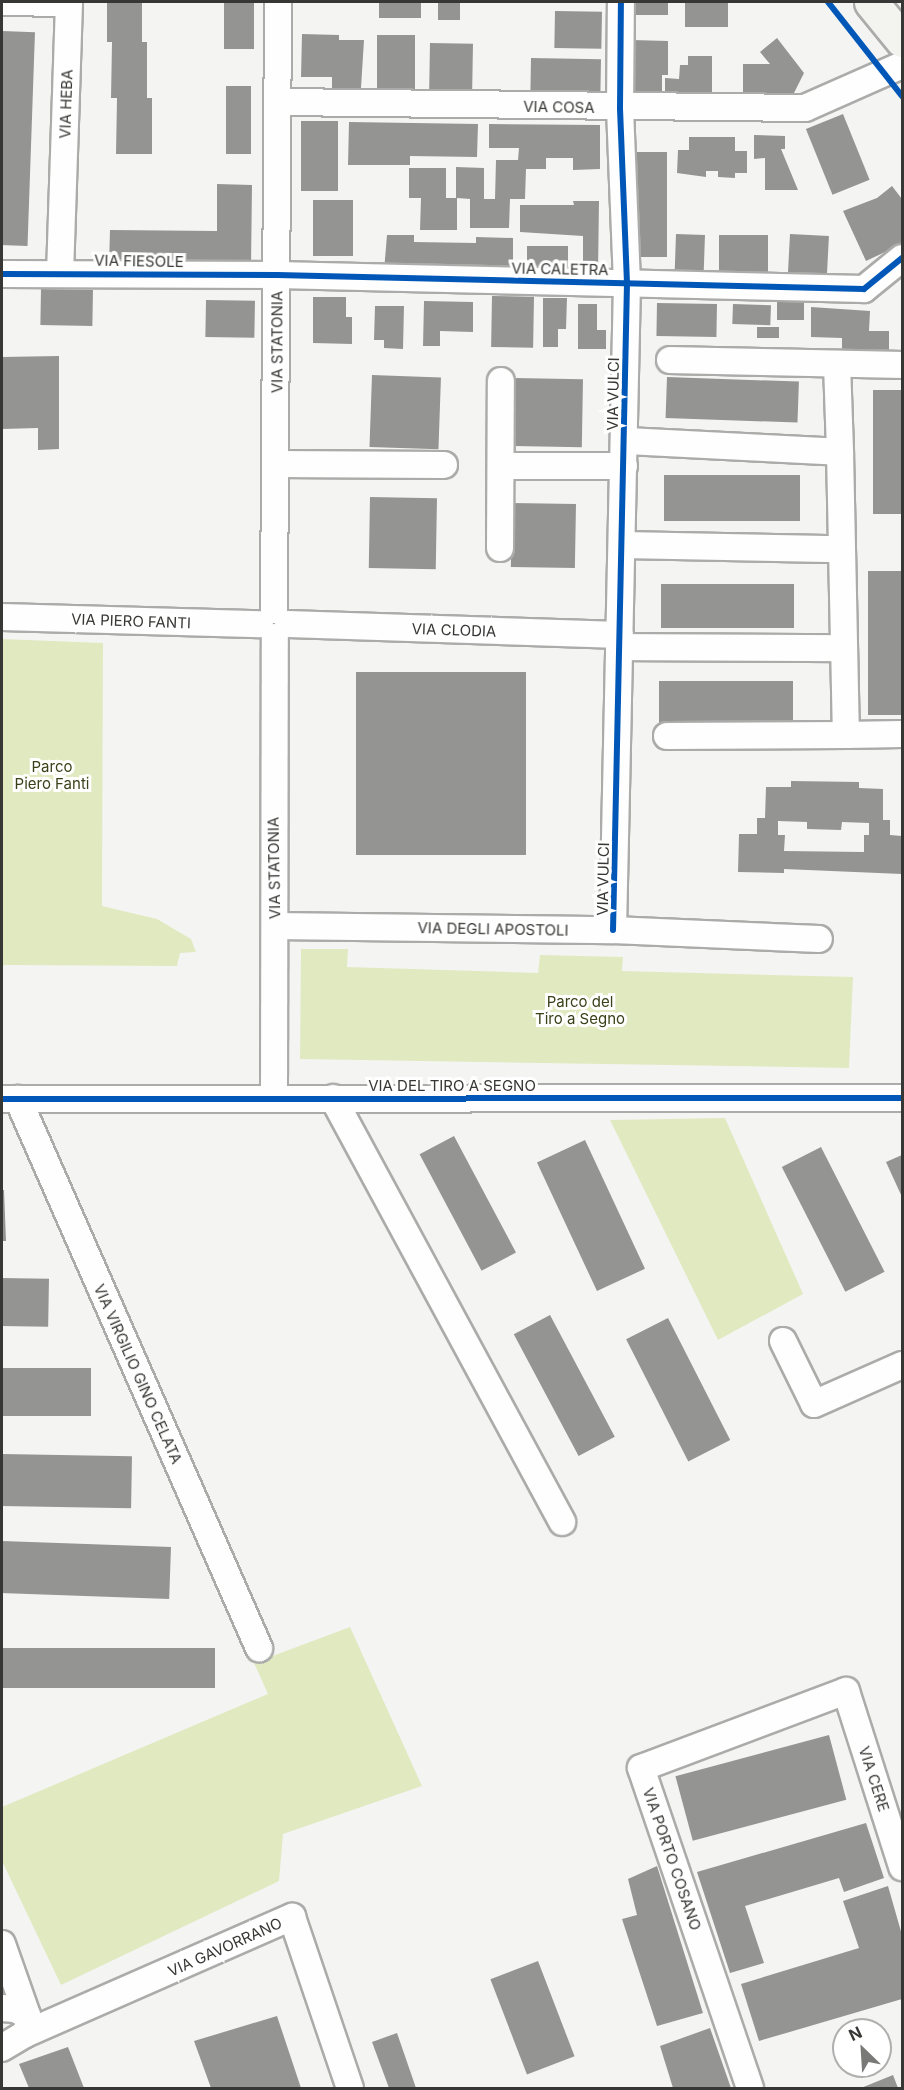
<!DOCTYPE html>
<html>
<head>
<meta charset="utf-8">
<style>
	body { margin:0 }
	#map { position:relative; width:904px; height:2090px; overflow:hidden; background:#f4f5f3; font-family:Inter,sans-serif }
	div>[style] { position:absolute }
	.green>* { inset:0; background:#e1e9c1 }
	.building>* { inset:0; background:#949593; transform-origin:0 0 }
	.roads { filter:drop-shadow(2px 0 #abacaa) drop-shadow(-2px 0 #abacaa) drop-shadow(0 2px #abacaa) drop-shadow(0 -2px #abacaa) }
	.street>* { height:26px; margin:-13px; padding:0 13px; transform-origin:13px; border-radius:13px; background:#fdfefd }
	.secondary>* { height:33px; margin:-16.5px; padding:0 16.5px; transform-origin:16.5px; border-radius:16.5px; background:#f3f3f0 }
	.cycleway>* { height:6px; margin:-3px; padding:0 3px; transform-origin:3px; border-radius:3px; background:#0057b8 }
	span { translate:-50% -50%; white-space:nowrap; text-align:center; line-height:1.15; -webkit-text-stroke:6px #fff; paint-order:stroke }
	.street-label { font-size:15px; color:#373735 }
	.park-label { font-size:15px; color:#3a4017 }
	.frame { position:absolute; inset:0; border:3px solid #373735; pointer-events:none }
	.north { position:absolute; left:832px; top:2018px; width:60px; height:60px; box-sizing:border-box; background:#fff; border:2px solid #afafae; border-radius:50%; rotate:335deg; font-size:16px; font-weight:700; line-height:24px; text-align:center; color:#373735 }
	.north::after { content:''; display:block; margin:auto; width:21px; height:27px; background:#797a78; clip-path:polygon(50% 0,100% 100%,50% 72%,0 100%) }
</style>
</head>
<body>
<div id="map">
	<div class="green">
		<i style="clip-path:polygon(2px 639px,103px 643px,102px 906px,157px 919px,191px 939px,196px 952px,180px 953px,177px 966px,2px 965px)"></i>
		<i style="clip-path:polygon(301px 949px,348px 949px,347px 967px,538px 973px,540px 955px,623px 957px,622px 971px,853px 977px,849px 1068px,300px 1059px)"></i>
		<i style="clip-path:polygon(725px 1118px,803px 1294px,718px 1340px,610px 1120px)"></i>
		<i style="clip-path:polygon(350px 1627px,422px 1786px,283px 1834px,279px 1881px,61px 1985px,2px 1861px,2px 1807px,268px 1694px,254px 1663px)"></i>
	</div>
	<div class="building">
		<i style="clip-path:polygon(107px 2px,142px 2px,142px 42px,147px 42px,147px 98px,152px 98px,152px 154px,116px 154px,117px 98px,111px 98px,112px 42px,107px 42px)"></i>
		<i style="left:224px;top:2px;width:30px;height:47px"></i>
		<i style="left:379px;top:2px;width:42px;height:16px"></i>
		<i style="left:438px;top:2px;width:22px;height:18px"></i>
		<i style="left:635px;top:2px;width:33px;height:13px"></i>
		<i style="left:685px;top:2px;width:43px;height:25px"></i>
		<i style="left:555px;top:11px;width:47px;height:37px;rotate:1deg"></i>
		<i style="left:2px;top:31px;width:33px;height:214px;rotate:2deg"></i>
		<i style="clip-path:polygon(302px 34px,339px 35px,339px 40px,364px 40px,361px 88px,332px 88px,332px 77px,301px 77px)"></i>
		<i style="left:377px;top:35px;width:38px;height:55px"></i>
		<i style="clip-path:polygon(777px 38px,804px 73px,792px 97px,743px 97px,743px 64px,770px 64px,760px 52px)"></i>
		<i style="clip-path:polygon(632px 40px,668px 41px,668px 75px,662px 75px,662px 96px,631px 96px)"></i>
		<i style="left:430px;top:43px;width:43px;height:49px;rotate:1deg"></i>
		<i style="clip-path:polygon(688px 56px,712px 56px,712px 98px,665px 97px,665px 78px,679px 79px,680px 65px,688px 65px)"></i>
		<i style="left:531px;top:58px;width:70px;height:34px;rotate:1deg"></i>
		<i style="left:226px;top:86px;width:25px;height:68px"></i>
		<i style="left:843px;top:114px;width:71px;height:40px;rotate:68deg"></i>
		<i style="left:301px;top:121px;width:37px;height:70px"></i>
		<i style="clip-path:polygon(349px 122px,478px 124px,477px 157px,410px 156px,410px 165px,348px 165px)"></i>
		<i style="clip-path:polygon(489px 124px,600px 125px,600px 169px,573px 170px,573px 158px,546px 158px,546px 169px,526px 169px,525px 199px,510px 199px,509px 228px,470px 228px,470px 199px,457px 198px,457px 230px,420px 230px,421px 198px,409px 198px,409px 168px,446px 168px,446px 198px,456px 198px,456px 167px,484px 168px,484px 199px,495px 199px,496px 160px,518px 160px,519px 148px,489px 148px)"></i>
		<i style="clip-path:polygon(754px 135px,785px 136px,785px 149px,781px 149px,798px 190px,765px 190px,765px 158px,754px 159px)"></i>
		<i style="clip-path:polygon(689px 137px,735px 137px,735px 151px,747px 151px,747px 173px,735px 173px,735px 178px,718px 177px,718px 171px,706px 171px,706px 177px,677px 173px,678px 150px,689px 150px)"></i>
		<i style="left:631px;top:152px;width:36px;height:105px"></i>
		<i style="clip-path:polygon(217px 184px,252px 185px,251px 267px,109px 266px,110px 230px,217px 231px)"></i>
		<i style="clip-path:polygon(892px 186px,902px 199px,902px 244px,866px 261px,843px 211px,877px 198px)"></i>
		<i style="left:313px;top:200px;width:40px;height:56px"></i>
		<i style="clip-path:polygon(573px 201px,599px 201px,598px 273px,583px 273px,583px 236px,520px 232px,520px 205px,574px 205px)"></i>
		<i style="left:676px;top:234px;width:29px;height:36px;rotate:2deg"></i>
		<i style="left:790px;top:234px;width:39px;height:38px;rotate:3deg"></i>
		<i style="clip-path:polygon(387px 235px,414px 235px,414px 242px,476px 243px,476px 237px,513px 238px,513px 272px,384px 271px)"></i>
		<i style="left:719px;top:235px;width:49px;height:37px"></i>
		<i style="left:527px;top:246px;width:41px;height:28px"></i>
		<i style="left:41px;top:289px;width:52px;height:36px;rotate:1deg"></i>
		<i style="left:492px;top:296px;width:42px;height:51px;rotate:1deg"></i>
		<i style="clip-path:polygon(313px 297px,346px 297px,346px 317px,352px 317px,352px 344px,313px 343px)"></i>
		<i style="clip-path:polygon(543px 298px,567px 298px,566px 329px,558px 329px,558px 347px,543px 347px)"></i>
		<i style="left:206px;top:300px;width:49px;height:37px;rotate:1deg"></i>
		<i style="clip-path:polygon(424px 301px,473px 302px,473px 332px,440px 331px,440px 346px,423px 346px)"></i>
		<i style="left:777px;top:301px;width:27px;height:19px"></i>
		<i style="left:657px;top:303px;width:60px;height:33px;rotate:1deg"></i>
		<i style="clip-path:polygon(578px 304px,597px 304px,597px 330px,606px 330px,606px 349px,578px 349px)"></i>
		<i style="left:733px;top:304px;width:38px;height:20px;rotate:2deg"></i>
		<i style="clip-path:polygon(375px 306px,404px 306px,403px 349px,384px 348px,384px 340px,374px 340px)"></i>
		<i style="clip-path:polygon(811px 307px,870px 311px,869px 331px,889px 331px,889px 352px,842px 351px,842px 338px,811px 337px)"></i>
		<i style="left:757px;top:327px;width:22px;height:11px"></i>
		<i style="clip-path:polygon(59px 356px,59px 449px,38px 450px,38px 428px,2px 429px,2px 357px)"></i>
		<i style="left:372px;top:375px;width:69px;height:72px;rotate:2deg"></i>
		<i style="left:667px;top:377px;width:132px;height:41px;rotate:2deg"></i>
		<i style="left:514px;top:378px;width:69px;height:68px;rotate:1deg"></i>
		<i style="left:902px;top:390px;width:124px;height:29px;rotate:90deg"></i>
		<i style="left:664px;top:475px;width:136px;height:46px"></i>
		<i style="left:370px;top:497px;width:67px;height:71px;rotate:1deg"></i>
		<i style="left:512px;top:503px;width:64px;height:64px;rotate:1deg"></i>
		<i style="left:868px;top:571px;width:34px;height:144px"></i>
		<i style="left:794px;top:584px;width:44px;height:133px;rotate:90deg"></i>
		<i style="left:356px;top:672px;width:170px;height:183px"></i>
		<i style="left:793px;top:681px;width:46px;height:134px;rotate:90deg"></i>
		<i style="clip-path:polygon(evenodd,791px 781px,859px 782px,859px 788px,883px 789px,883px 820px,890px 820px,890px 835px,902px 836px,902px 874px,784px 869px,784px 873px,738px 872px,739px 834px,757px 834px,757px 818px,765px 818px,766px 787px,791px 787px,791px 781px,778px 821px,807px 822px,807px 829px,841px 830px,842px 822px,869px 823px,869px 835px,864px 835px,864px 852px,784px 851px,785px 835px,778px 835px,778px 821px)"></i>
		<i style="left:454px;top:1136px;width:132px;height:39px;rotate:62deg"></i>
		<i style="left:585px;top:1140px;width:142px;height:53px;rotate:65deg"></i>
		<i style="left:821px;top:1147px;width:140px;height:44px;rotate:63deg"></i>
		<i style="clip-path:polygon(902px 1155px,902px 1197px,886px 1162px)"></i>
		<i style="clip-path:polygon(2px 1190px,4px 1190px,6px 1241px,2px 1241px)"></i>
		<i style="left:2px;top:1278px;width:47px;height:48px;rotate:1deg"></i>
		<i style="left:550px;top:1315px;width:138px;height:41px;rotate:62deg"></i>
		<i style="left:668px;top:1318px;width:137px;height:47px;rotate:63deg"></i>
		<i style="left:2px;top:1368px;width:89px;height:48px"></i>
		<i style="left:2px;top:1454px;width:130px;height:52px;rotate:1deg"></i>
		<i style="left:171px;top:1547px;width:52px;height:169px;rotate:92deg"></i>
		<i style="left:2px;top:1648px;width:213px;height:40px"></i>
		<i style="left:829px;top:1735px;width:67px;height:159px;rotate:75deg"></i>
		<i style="clip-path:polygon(866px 1823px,884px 1878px,844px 1892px,839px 1878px,745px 1906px,764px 1963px,730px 1973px,697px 1872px)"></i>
		<i style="clip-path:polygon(657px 1866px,703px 2013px,657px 2026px,622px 1919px,637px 1915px,628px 1879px)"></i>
		<i style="clip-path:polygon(888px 1886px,902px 1935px,902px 1999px,759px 2041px,741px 1984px,859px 1948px,843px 1901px)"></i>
		<i style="left:538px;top:1961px;width:102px;height:51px;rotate:69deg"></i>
		<i style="clip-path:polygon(277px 2016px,301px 2088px,211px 2088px,194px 2041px)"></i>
		<i style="clip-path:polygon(710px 2028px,731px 2088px,673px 2088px,660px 2046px)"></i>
		<i style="clip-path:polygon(397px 2033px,416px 2088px,389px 2088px,372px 2042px)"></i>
		<i style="clip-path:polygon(68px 2047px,84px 2088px,29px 2088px,19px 2064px)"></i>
		<i style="clip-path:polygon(893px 2075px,898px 2088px,861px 2088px)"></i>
	</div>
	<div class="roads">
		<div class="street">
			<i style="left:2px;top:2px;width:67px;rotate:0.9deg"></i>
			<i style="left:69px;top:3px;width:270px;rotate:91.9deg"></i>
			<i style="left:278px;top:102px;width:527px;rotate:0.65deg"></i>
			<i style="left:805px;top:108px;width:106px;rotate:-23.9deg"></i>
			<i style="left:2px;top:274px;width:275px;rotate:0.2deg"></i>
			<i style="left:277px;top:275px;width:587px;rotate:1.37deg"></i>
			<i style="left:864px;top:289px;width:49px;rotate:-39.2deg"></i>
			<i style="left:670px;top:360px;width:232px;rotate:1.2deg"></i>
			<i style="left:837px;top:364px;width:88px;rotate:88deg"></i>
			<i style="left:625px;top:441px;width:215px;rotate:2.9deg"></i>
			<i style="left:840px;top:452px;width:283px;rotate:88.8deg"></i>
			<i style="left:846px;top:735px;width:179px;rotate:179.7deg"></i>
			<i style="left:276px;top:464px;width:168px;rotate:0.3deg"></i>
			<i style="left:501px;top:466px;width:123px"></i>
			<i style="left:623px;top:545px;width:216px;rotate:1.1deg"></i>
			<i style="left:500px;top:548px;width:167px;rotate:-89.7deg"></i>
			<i style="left:274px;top:610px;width:608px;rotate:-89.62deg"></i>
			<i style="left:2px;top:617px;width:258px;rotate:1.6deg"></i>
			<i style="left:288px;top:624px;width:332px;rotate:1.9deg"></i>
			<i style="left:619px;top:647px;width:223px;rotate:0.3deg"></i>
			<i style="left:846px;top:735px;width:56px;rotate:-1deg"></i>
			<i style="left:275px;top:926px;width:338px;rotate:0.7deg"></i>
			<i style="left:613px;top:930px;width:206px;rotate:2.5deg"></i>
			<i style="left:613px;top:930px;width:647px;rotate:-88.76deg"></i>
			<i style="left:627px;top:283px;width:175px;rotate:-92.3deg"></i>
			<i style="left:620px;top:108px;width:106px;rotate:-89.5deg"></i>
			<i style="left:274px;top:1098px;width:461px;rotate:-89.9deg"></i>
			<i style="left:333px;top:1098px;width:482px;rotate:61.6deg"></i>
			<i style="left:2px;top:1099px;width:900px;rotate:-0.06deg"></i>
			<i style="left:18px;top:1099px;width:600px;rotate:66.3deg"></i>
			<i style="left:783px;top:1341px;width:70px;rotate:63.8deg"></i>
			<i style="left:814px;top:1404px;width:96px;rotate:-23.9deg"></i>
			<i style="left:2px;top:1944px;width:75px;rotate:70.6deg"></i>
			<i style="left:2px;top:2008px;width:13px;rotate:4deg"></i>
			<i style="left:15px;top:2009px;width:13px;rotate:27deg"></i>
			<i style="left:27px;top:2015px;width:9px;rotate:77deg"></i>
			<i style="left:29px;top:2024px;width:11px;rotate:112deg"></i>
			<i style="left:25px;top:2034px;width:27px;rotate:149deg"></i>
			<i style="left:25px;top:2034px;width:292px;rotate:-23.7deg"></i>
			<i style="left:292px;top:1917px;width:181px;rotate:71.3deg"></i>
			<i style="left:750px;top:2088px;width:338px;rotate:-108.8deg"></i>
			<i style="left:641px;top:1768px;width:219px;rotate:-20.6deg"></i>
			<i style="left:846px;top:1691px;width:185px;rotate:72.3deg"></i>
		</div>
		<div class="secondary">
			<i style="left:871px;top:2px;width:49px;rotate:50.8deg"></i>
		</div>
	</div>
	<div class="cycleway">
		<i style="left:828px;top:2px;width:120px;rotate:51.8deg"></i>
		<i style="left:2px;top:274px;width:275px;rotate:0.2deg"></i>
		<i style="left:277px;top:275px;width:587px;rotate:1.37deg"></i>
		<i style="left:864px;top:289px;width:49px;rotate:-39.2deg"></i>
		<i style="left:613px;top:930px;width:647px;rotate:-88.76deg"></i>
		<i style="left:627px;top:283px;width:175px;rotate:-92.3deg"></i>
		<i style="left:620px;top:108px;width:106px;rotate:-89.5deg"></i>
		<i style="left:2px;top:1099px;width:900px;rotate:-0.06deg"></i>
	</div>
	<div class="street-label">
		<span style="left:66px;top:104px;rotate:-88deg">VIA HEBA</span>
		<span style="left:559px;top:107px;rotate:1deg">VIA COSA</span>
		<span style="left:139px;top:261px;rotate:1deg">VIA FIESOLE</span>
		<span style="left:560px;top:269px;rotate:1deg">VIA CALETRA</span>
		<span style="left:277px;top:342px;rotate:-90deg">VIA STATONIA</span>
		<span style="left:613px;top:394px;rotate:-89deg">VIA VULCI</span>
		<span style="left:131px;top:621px;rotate:2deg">VIA PIERO FANTI</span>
		<span style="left:454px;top:630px;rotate:2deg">VIA CLODIA</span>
		<span style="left:274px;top:868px;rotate:-91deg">VIA STATONIA</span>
		<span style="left:603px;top:879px;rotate:-89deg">VIA VULCI</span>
		<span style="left:493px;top:929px;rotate:1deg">VIA DEGLI APOSTOLI</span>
		<span style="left:452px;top:1086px">VIA DEL TIRO A SEGNO</span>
		<span style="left:138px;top:1374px;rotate:66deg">VIA VIRGILIO GINO CELATA</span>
		<span style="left:874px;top:1779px;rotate:72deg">VIA CERE</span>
		<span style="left:672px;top:1859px;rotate:71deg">VIA PORTO COSANO</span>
		<span style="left:225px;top:1947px;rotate:-24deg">VIA GAVORRANO</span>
	</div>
	<div class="park-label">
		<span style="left:52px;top:775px">Parco<br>Piero Fanti</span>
		<span style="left:580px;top:1010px">Parco del<br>Tiro a Segno</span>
	</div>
	<div class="frame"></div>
	<div class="north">N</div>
</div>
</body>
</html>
